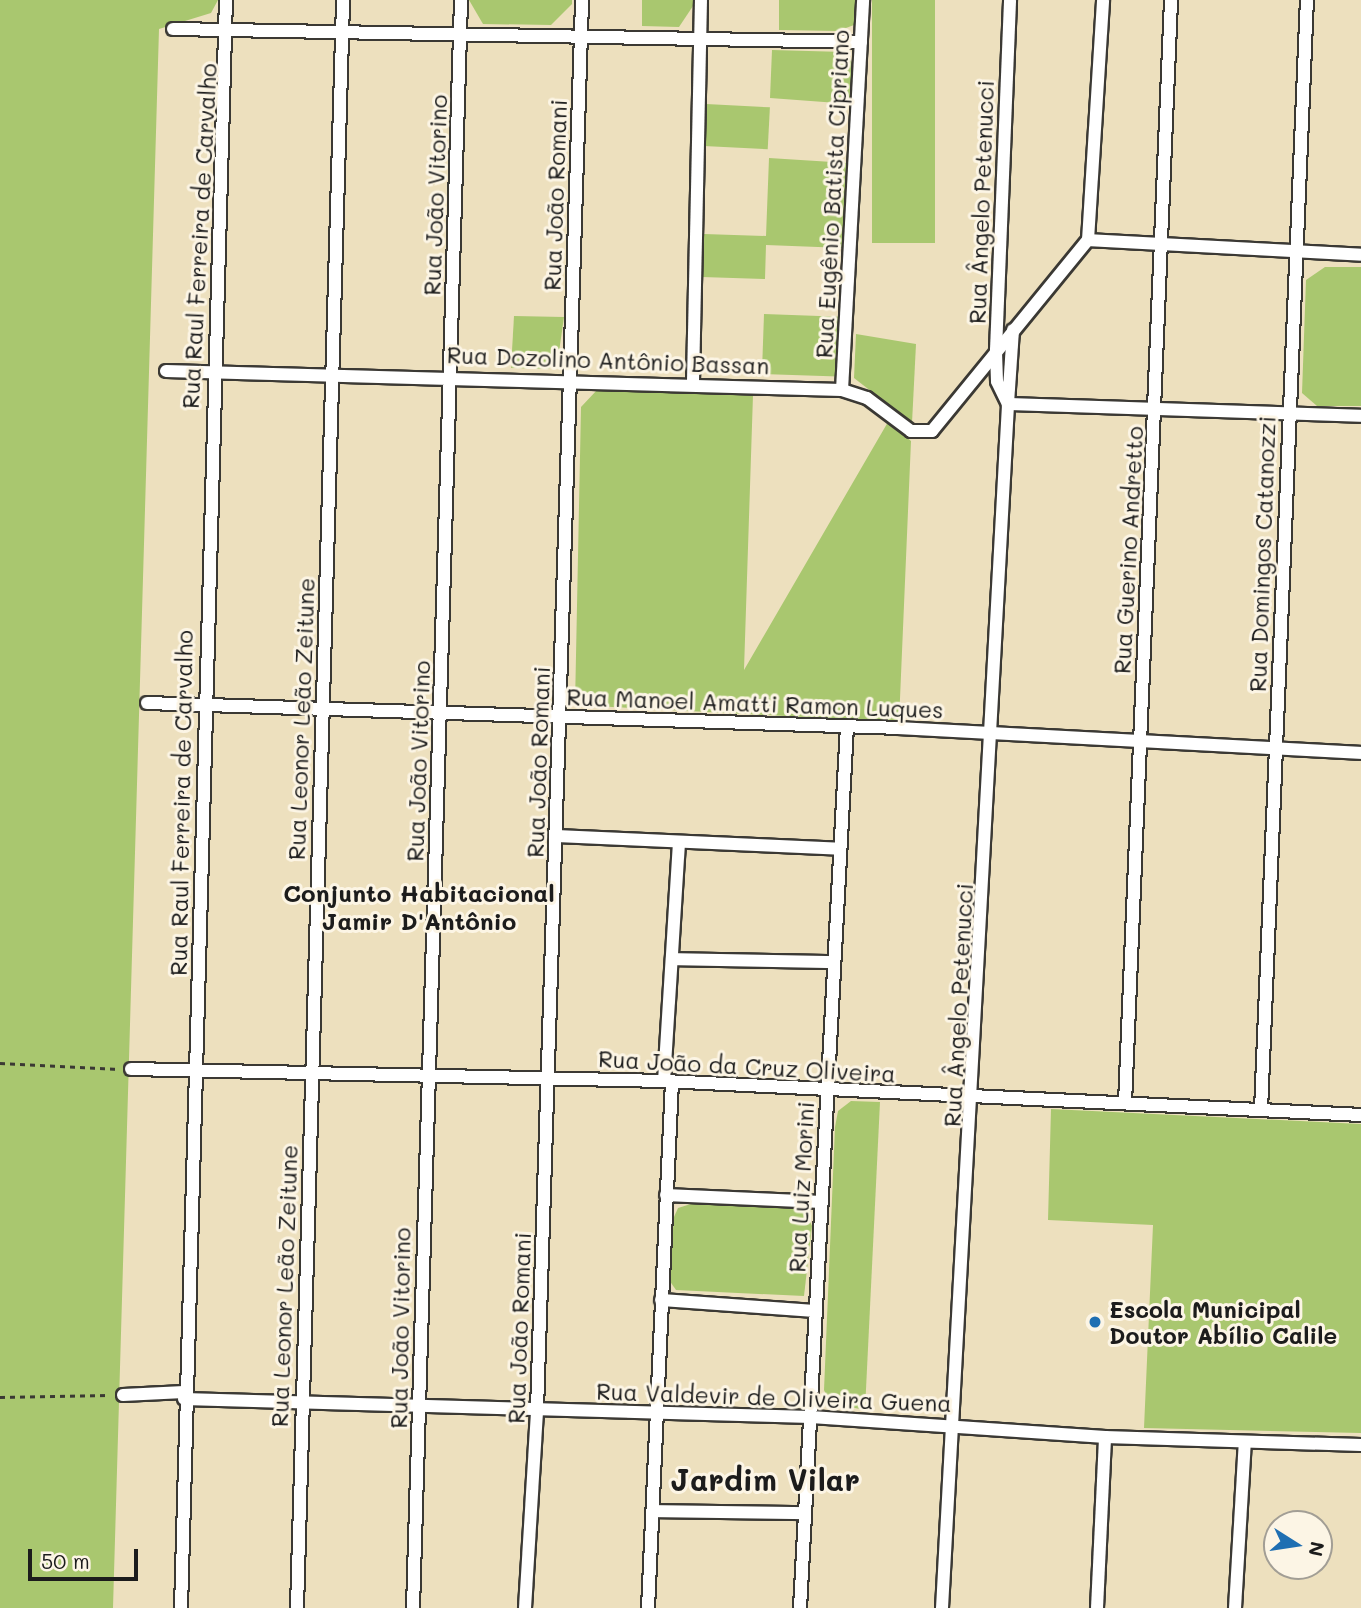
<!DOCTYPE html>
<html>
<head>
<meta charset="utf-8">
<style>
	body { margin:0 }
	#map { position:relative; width:1361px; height:1608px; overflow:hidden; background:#ede0be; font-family:Mali,sans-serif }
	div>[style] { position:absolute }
	.green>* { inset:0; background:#a9c76f; transform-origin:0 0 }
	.path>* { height:2.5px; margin-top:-1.25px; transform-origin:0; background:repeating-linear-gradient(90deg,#3b3934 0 5px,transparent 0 10px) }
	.roads { filter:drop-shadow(2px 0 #3b3934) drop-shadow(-2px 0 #3b3934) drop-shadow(0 2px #3b3934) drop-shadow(0 -2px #3b3934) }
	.street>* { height:12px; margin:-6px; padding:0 6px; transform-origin:6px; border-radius:6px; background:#fff }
	.dots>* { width:19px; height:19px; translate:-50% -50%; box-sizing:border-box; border:4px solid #fcf5e5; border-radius:50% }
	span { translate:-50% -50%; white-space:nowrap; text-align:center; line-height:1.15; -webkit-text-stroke:6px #fcf5e5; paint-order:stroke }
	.street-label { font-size:23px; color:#1c1c1c }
	.poi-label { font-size:23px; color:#1c1c1c; font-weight:700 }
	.left { translate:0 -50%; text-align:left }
	.neighbourhood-label { font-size:24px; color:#1c1c1c; font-weight:700 }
	.district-label { font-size:30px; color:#1c1c1c; font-weight:700 }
	.north { position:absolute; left:1263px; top:1510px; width:70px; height:70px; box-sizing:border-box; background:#fcf5e5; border:2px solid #a29e95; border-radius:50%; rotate:102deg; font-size:19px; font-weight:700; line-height:28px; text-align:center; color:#1c1c1c }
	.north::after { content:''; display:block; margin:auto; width:24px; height:32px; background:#1f6fb2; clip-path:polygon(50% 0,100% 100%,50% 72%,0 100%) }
	.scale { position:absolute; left:28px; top:1549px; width:110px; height:32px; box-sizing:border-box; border:4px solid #1c1c1c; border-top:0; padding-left:9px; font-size:21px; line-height:24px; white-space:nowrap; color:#1c1c1c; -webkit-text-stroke:5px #fcf5e5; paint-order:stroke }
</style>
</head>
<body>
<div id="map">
	<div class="green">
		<i style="clip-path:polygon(0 0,218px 0,211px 13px,159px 29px,113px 1608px,0 1608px)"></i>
		<i style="clip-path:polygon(469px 0,572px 0,572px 4px,551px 25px,483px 24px)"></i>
		<i style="clip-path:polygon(642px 0,695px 0,695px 3px,679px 27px,642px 26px)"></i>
		<i style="clip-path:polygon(779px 0,858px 0,858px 9px,854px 25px,838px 31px,779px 30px)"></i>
		<i style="left:872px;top:0;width:63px;height:243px"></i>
		<i style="clip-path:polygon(772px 50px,845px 52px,853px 64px,851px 104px,770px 98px)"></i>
		<i style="left:706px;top:104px;width:64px;height:42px;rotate:3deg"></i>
		<i style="clip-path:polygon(769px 158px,848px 163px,844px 248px,766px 245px,765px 279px,702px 277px,704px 234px,766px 236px)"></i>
		<i style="clip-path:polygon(1325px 267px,1361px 267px,1361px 406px,1317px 406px,1302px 393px,1306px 280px)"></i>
		<i style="left:764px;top:314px;width:76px;height:60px;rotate:2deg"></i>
		<i style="clip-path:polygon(514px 316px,564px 317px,558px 359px,549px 369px,511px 368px)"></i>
		<i style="clip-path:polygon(856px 334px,916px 344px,912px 423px,854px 378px)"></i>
		<i style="clip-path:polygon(597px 390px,753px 395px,744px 670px,888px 422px,911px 441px,899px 722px,575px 705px,581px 407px)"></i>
		<i style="clip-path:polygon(851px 1101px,880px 1102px,865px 1410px,830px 1403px,824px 1390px,835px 1127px,838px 1111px)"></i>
		<i style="clip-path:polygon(1051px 1109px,1361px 1124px,1361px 1433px,1144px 1428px,1153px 1225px,1048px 1220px)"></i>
		<i style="clip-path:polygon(694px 1203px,798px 1208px,807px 1215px,812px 1226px,804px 1296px,676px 1290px,669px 1280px,674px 1217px,678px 1208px)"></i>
	</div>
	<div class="path">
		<i style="left:0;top:1063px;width:119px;rotate:2.9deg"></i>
		<i style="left:0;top:1397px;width:109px;rotate:-1.1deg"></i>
	</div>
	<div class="roads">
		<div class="street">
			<i style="left:173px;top:29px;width:688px;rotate:1.08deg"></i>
			<i style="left:1088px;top:240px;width:273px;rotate:3.1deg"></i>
			<i style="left:1013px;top:330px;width:74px;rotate:93.9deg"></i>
			<i style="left:1008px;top:404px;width:353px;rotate:1.9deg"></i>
			<i style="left:166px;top:371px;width:676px;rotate:1.61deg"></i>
			<i style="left:842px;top:390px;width:26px;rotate:18deg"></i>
			<i style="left:867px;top:398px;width:55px;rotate:36.9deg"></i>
			<i style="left:911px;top:431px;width:21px"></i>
			<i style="left:932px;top:431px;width:247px;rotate:-50.8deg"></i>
			<i style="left:1088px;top:240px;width:240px;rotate:-86.4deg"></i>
			<i style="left:693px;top:381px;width:381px;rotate:-88.8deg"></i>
			<i style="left:842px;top:390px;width:391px;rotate:-86.9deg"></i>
			<i style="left:147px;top:703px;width:752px;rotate:1.9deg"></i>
			<i style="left:899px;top:728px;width:463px;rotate:3.1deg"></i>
			<i style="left:557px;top:836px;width:283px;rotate:2.6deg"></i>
			<i style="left:672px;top:959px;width:162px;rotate:1.1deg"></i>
			<i style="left:131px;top:1069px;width:533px;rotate:1.29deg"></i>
			<i style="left:664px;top:1081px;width:698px;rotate:2.79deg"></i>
			<i style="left:664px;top:1081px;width:236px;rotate:-86.4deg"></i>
			<i style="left:1125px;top:1103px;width:1104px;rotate:-87.61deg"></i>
			<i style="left:1261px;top:1110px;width:1111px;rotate:-87.63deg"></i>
			<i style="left:666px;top:1195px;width:156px;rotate:2.6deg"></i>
			<i style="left:661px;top:1300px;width:155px;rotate:4.1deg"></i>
			<i style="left:123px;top:1395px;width:61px;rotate:-2.8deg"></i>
			<i style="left:184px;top:1399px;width:627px;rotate:1.64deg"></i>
			<i style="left:811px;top:1417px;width:295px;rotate:3.9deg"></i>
			<i style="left:1105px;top:1437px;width:256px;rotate:1.8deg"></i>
			<i style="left:653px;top:1511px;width:152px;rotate:0.8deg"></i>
			<i style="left:181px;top:1608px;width:1609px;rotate:-88.4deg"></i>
			<i style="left:297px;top:1608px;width:1609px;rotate:-88.36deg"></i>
			<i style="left:413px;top:1608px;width:1609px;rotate:-88.29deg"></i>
			<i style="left:525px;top:1608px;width:198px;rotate:-86.5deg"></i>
			<i style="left:537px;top:1410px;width:1411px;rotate:-88.17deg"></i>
			<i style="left:648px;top:1608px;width:527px;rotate:-87.39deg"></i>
			<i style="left:800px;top:1608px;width:883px;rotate:-86.95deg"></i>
			<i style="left:942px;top:1608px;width:1206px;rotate:-86.86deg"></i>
			<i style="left:1008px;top:404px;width:25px;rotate:-116deg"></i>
			<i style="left:997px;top:381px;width:31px;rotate:-92deg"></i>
			<i style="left:996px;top:350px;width:350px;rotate:-87.7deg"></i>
			<i style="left:1097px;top:1608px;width:171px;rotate:-87.3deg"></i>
			<i style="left:1235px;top:1608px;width:166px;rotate:-86.6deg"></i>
		</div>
	</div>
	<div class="dots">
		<i style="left:1095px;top:1322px;background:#1f6fb2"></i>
	</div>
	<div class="street-label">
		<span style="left:832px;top:194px;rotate:-87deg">Rua Eugênio Batista Cipriano</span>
		<span style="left:435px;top:195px;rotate:-88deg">Rua João Vitorino</span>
		<span style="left:555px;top:195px;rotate:-88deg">Rua João Romani</span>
		<span style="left:981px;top:202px;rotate:-88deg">Rua Ângelo Petenucci</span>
		<span style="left:199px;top:236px;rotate:-87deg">Rua Raul Ferreira de Carvalho</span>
		<span style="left:608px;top:360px;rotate:2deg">Rua Dozolino Antônio Bassan</span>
		<span style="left:1128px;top:550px;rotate:-87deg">Rua Guerino Andretto</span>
		<span style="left:1262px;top:554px;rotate:-88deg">Rua Domingos Catanozzi</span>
		<span style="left:755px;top:703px;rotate:2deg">Rua Manoel Amatti Ramon Luques</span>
		<span style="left:301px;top:719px;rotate:-88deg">Rua Leonor Leão Zeitune</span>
		<span style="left:418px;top:761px;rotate:-88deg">Rua João Vitorino</span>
		<span style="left:538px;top:762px;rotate:-88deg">Rua João Romani</span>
		<span style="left:181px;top:803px;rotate:-89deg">Rua Raul Ferreira de Carvalho</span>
		<span style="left:958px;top:1005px;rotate:-87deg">Rua Ângelo Petenucci</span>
		<span style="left:747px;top:1066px;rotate:3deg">Rua João da Cruz Oliveira</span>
		<span style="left:801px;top:1187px;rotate:-87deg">Rua Luiz Morini</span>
		<span style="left:284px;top:1286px;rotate:-88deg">Rua Leonor Leão Zeitune</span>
		<span style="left:400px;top:1328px;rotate:-89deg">Rua João Vitorino</span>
		<span style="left:519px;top:1328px;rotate:-88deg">Rua João Romani</span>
		<span style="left:774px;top:1397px;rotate:2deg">Rua Valdevir de Oliveira Guena</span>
	</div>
	<div class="poi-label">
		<span class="left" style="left:1109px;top:1322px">Escola Municipal<br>Doutor Abílio Calile</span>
	</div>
	<div class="neighbourhood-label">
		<span style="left:419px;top:907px">Conjunto Habitacional<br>Jamir D'Antônio</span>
	</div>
	<div class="district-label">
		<span style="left:765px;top:1479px">Jardim Vilar</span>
	</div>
	<div class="north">N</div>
	<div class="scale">50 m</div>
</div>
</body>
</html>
